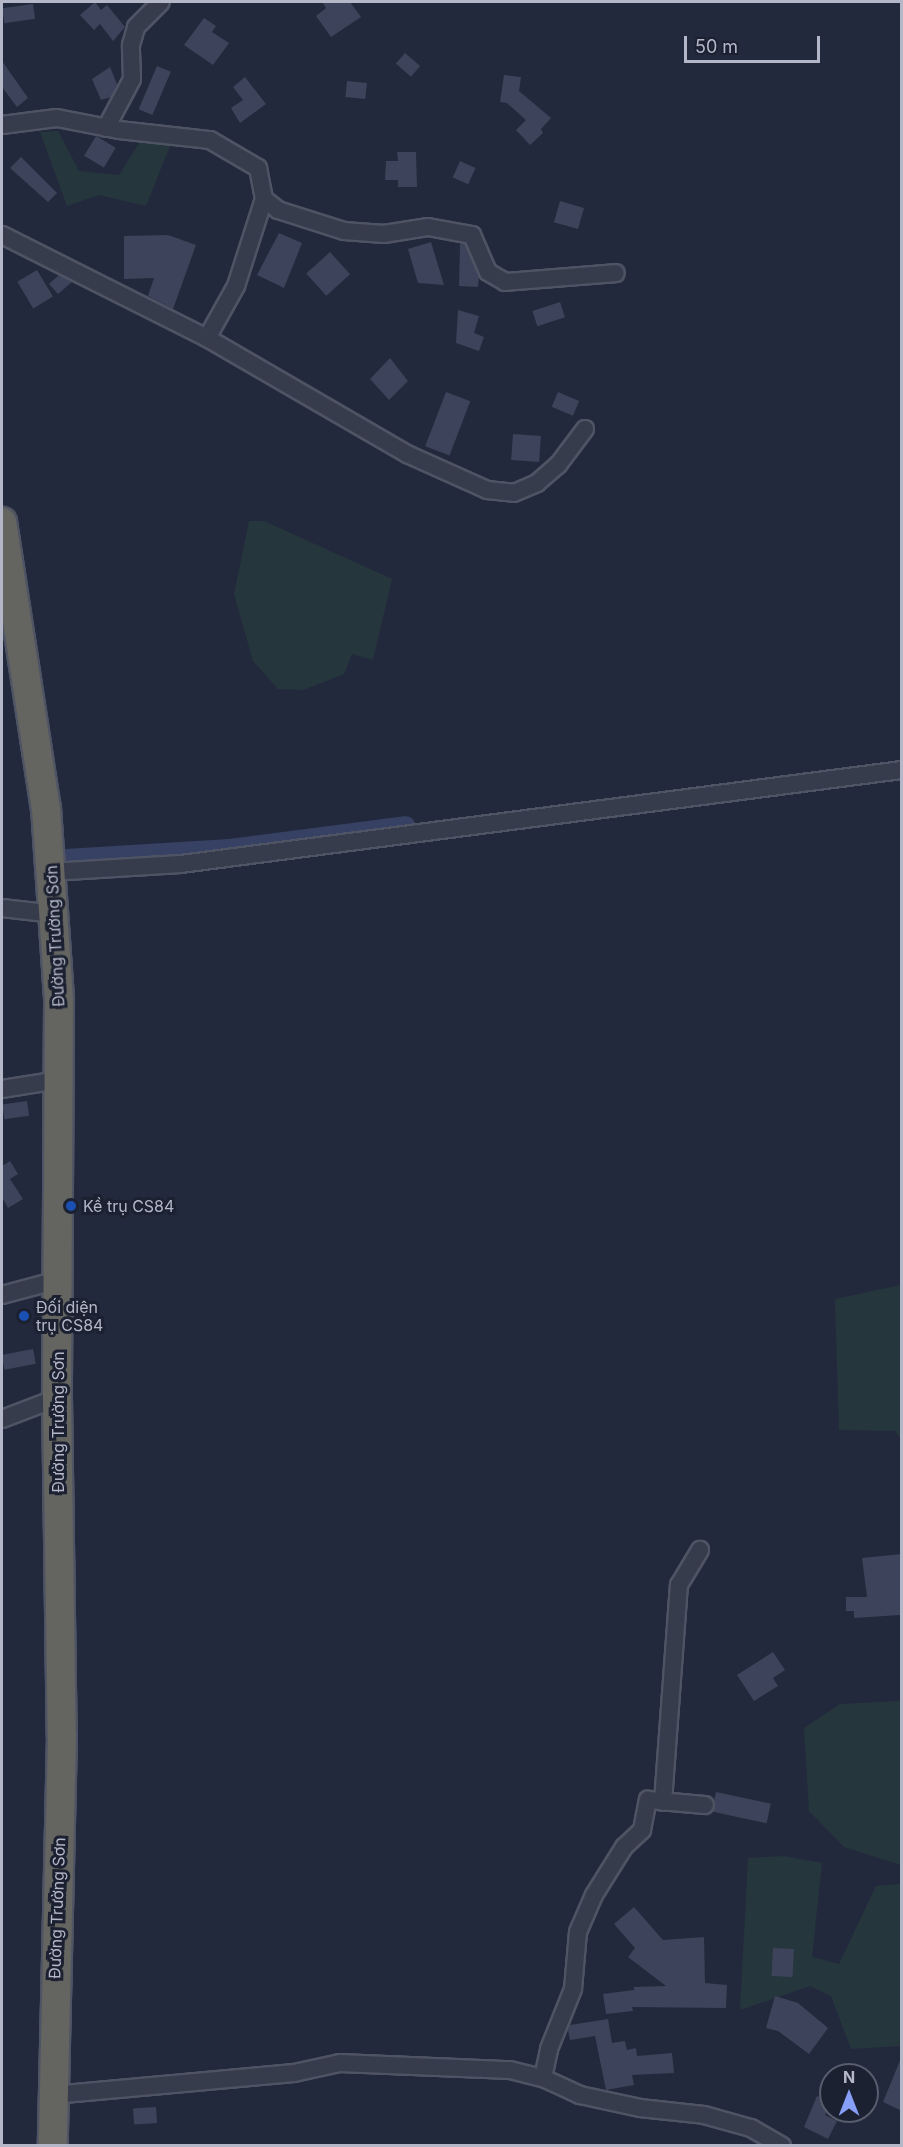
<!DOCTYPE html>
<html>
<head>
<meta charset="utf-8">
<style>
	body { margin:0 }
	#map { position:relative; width:903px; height:2147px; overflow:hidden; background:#23293c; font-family:Inter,sans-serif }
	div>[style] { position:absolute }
	.green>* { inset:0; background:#25363d }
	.canal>* { height:20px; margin:-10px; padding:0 10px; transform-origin:10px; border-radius:10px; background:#374163 }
	.building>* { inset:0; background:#3d435a; transform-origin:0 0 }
	.roads { filter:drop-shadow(2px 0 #4f5464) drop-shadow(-2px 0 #4f5464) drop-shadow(0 2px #4f5464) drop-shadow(0 -2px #4f5464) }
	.minor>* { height:16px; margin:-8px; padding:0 8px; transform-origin:8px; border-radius:8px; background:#373c4d }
	.trunk>* { height:28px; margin:-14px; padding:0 14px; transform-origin:14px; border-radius:14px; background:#646460 }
	.dots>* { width:16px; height:16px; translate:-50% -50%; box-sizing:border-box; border:3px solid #1c2131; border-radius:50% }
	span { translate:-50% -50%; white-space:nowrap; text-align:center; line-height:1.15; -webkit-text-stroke:6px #1c2131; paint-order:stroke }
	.street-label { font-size:16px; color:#b3b7c8 }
	.poi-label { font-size:16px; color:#b3b7c8 }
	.left { translate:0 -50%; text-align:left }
	.frame { position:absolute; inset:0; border:3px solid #b3b7c8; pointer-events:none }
	.north { position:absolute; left:819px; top:2063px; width:60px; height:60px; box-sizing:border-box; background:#1c2131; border:2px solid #585d6d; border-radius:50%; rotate:0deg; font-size:16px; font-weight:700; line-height:24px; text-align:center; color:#b3b7c8 }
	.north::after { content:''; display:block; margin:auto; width:21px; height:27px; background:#889ff7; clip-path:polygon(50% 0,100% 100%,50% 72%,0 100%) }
	.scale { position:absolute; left:684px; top:36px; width:136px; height:27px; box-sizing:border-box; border:3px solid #b3b7c8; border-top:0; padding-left:8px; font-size:18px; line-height:21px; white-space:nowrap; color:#b3b7c8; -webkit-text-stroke:4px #1c2131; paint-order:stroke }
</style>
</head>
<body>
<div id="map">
	<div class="green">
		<i style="clip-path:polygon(58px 131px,79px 171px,119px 175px,141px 140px,170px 146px,146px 206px,99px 195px,67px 206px,40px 132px)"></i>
		<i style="clip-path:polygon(249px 521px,264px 521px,392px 579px,373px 660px,352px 654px,344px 674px,303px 690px,278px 689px,253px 661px,234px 594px)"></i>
		<i style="clip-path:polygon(901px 1285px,901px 1439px,895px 1431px,839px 1430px,835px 1299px)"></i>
		<i style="clip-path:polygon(901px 1701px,902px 1701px,901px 1865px,844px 1847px,809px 1811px,804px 1728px,840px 1704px)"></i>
		<i style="clip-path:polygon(783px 1856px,822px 1863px,812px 1957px,839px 1964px,876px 1886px,901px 1884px,901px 2046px,851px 2049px,831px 1996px,810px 1986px,740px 2010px,748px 1858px)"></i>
	</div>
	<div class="canal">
		<i style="left:50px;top:860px;width:180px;rotate:-3.5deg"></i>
		<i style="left:230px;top:849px;width:177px;rotate:-7.4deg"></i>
	</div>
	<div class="building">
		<i style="clip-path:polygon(95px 2px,101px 10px,107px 5px,125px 27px,113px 41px,100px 24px,94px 30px,80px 15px)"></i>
		<i style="clip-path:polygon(322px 2px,350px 2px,361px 17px,331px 37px,316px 16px,326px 8px)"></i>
		<i style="left:33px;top:4px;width:15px;height:31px;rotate:82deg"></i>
		<i style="clip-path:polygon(204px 18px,216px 26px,212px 32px,229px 43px,213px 65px,184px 45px)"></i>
		<i style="left:405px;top:53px;width:20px;height:14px;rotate:41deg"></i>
		<i style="clip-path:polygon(2px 61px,28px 98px,17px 107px,2px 87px)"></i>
		<i style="left:157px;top:66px;width:15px;height:47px;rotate:23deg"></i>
		<i style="clip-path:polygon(110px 67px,117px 84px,111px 97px,101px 100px,92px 79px)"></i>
		<i style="clip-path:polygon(504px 75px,521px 77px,519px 91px,551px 118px,541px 129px,543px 133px,530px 145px,516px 130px,526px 120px,507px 103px,500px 102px)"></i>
		<i style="clip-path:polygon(245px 77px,266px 104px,240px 123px,231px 108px,243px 100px,233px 87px)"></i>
		<i style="left:347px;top:81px;width:20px;height:16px;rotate:6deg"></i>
		<i style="left:96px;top:136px;width:23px;height:23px;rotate:31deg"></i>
		<i style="clip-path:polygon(397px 152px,416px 152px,417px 187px,398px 187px,398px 180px,385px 180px,386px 161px,398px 161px)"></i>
		<i style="clip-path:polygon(21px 157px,57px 193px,48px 202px,10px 168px)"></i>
		<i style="left:460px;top:161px;width:17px;height:18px;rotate:24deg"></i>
		<i style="left:560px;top:201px;width:25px;height:22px;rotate:16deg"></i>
		<i style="clip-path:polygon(279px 233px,302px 243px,284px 288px,257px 275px)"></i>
		<i style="clip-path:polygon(168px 235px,196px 245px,173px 309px,148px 296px,154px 278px,124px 279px,124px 236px)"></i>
		<i style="clip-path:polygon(431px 242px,444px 285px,418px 283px,408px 249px)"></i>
		<i style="clip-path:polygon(460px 244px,465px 244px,479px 277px,478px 287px,459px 286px)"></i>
		<i style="left:330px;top:252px;width:30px;height:32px;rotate:48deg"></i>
		<i style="left:37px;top:270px;width:31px;height:23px;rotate:59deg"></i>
		<i style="clip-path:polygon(59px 275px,72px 282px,58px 294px,49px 284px)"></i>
		<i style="left:560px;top:302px;width:16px;height:29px;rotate:72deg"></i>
		<i style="clip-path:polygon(458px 310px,479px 316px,474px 333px,484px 337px,479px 351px,456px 343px)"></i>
		<i style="clip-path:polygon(390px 358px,408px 381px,389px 400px,370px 379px)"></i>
		<i style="left:446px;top:392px;width:26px;height:58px;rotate:21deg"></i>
		<i style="left:558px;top:392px;width:23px;height:16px;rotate:23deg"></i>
		<i style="left:513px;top:434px;width:28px;height:26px;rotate:4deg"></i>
		<i style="left:27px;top:1101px;width:15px;height:25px;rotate:82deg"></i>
		<i style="clip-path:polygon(10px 1161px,18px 1174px,10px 1179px,23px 1199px,8px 1208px,2px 1197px,2px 1166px)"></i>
		<i style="left:33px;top:1349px;width:15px;height:32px;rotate:79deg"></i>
		<i style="clip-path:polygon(902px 1554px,900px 1615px,854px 1618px,854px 1611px,846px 1611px,846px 1597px,867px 1597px,862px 1558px)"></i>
		<i style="clip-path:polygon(773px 1652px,785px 1670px,773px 1678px,778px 1686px,754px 1701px,737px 1675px)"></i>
		<i style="left:716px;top:1792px;width:56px;height:20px;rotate:12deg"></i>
		<i style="clip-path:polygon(634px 1907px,663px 1940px,704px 1937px,705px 1983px,727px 1985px,726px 2008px,632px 2007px,633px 2011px,606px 2014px,603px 1994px,634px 1990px,634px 1987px,666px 1986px,628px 1957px,635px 1948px,614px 1924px)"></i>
		<i style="left:773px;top:1948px;width:21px;height:28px;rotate:3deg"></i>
		<i style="clip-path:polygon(775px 1996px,798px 2003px,828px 2028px,809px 2054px,778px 2031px,766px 2028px)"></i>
		<i style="clip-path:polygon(608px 2019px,612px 2043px,625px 2041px,627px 2050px,636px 2048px,637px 2056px,672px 2053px,674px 2073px,632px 2075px,634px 2085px,606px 2090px,595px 2036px,570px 2040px,568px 2030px,570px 2025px)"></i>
		<i style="clip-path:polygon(901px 2058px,902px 2058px,902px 2111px,883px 2102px)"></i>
		<i style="clip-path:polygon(817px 2096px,831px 2102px,825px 2115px,837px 2121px,828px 2139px,804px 2127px)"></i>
		<i style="left:156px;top:2107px;width:16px;height:23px;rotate:86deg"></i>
	</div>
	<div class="roads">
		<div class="minor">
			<i style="left:2px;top:125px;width:55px;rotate:-7.3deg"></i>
			<i style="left:57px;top:118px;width:63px;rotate:11deg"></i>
			<i style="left:119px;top:130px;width:92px;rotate:6.3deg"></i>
			<i style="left:210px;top:140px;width:56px;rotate:30.3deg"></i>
			<i style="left:258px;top:168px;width:32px;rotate:79deg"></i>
			<i style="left:106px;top:128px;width:55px;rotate:-62deg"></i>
			<i style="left:132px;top:79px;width:34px;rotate:-92deg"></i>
			<i style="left:131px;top:45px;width:19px;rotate:-74deg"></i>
			<i style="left:136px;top:27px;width:35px;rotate:-45deg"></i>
			<i style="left:2px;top:235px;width:229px;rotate:26.7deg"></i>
			<i style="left:207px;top:338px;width:60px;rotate:-60.9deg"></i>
			<i style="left:236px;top:286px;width:91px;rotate:-72.2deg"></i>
			<i style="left:264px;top:199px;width:18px;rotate:38deg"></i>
			<i style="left:278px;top:210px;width:69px;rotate:17.7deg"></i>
			<i style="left:344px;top:231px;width:40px;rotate:4.3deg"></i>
			<i style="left:384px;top:234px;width:45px;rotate:-9deg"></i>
			<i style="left:428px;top:227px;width:45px;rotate:10.3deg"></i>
			<i style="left:472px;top:235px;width:40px;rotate:66.6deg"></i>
			<i style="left:488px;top:272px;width:20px;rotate:30deg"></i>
			<i style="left:505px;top:282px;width:111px;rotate:-4.6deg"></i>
			<i style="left:207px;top:338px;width:231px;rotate:30.1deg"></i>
			<i style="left:407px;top:454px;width:88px;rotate:24.2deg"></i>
			<i style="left:487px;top:490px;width:27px;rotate:6deg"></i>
			<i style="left:514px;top:493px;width:25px;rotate:-23deg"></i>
			<i style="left:537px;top:483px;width:28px;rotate:-41deg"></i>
			<i style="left:558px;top:465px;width:45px;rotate:-53.1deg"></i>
			<i style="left:51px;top:872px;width:130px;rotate:-3.5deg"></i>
			<i style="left:181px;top:864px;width:727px;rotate:-7.43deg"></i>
			<i style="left:2px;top:908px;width:53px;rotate:6.5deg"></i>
			<i style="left:2px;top:1089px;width:58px;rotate:-9deg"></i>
			<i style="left:2px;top:1295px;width:58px;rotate:-15deg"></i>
			<i style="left:2px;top:1419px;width:59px;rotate:-20.9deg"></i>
			<i style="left:663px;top:1802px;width:218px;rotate:-85.8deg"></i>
			<i style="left:679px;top:1585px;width:41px;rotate:-59deg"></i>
			<i style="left:543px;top:2078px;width:30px;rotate:-78deg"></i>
			<i style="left:549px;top:2049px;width:65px;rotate:-68.2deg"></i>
			<i style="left:573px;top:1989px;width:57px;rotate:-85deg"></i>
			<i style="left:578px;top:1932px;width:40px;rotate:-66.6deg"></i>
			<i style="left:594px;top:1895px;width:57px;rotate:-58deg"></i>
			<i style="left:624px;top:1847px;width:25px;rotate:-43deg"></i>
			<i style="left:642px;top:1830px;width:31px;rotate:-79deg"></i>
			<i style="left:648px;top:1800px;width:57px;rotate:5deg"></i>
			<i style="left:53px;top:2095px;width:242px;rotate:-5.2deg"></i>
			<i style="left:294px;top:2073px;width:47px;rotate:-12.3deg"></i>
			<i style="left:340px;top:2063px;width:170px;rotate:2.4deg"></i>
			<i style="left:510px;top:2070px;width:34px;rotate:14deg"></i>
			<i style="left:543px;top:2078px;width:41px;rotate:24.7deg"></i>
			<i style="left:580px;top:2095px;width:61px;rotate:12.2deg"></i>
			<i style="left:640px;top:2108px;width:64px;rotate:6.2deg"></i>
			<i style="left:704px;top:2115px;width:49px;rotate:15.5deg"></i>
			<i style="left:751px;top:2128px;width:36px;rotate:30deg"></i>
		</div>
		<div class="trunk">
			<i style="left:2px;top:522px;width:289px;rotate:81.3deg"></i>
			<i style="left:46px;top:808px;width:193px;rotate:86.1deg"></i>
			<i style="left:59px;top:1001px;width:397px;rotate:90.3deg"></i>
			<i style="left:57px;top:1398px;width:338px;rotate:89.2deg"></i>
			<i style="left:62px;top:1736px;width:410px;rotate:91.3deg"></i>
		</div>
	</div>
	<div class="dots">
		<i style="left:71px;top:1206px;background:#1a4fb4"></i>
		<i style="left:24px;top:1316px;background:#1a4fb4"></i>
	</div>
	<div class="street-label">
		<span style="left:55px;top:936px;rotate:-93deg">Đường Trường Sơn</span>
		<span style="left:58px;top:1422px;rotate:-90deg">Đường Trường Sơn</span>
		<span style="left:57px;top:1908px;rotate:-88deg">Đường Trường Sơn</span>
	</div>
	<div class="poi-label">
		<span class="left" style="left:83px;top:1206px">Kề trụ CS84</span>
		<span class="left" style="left:36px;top:1316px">Đối diện<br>trụ CS84</span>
	</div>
	<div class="frame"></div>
	<div class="north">N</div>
	<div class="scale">50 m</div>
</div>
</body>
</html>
